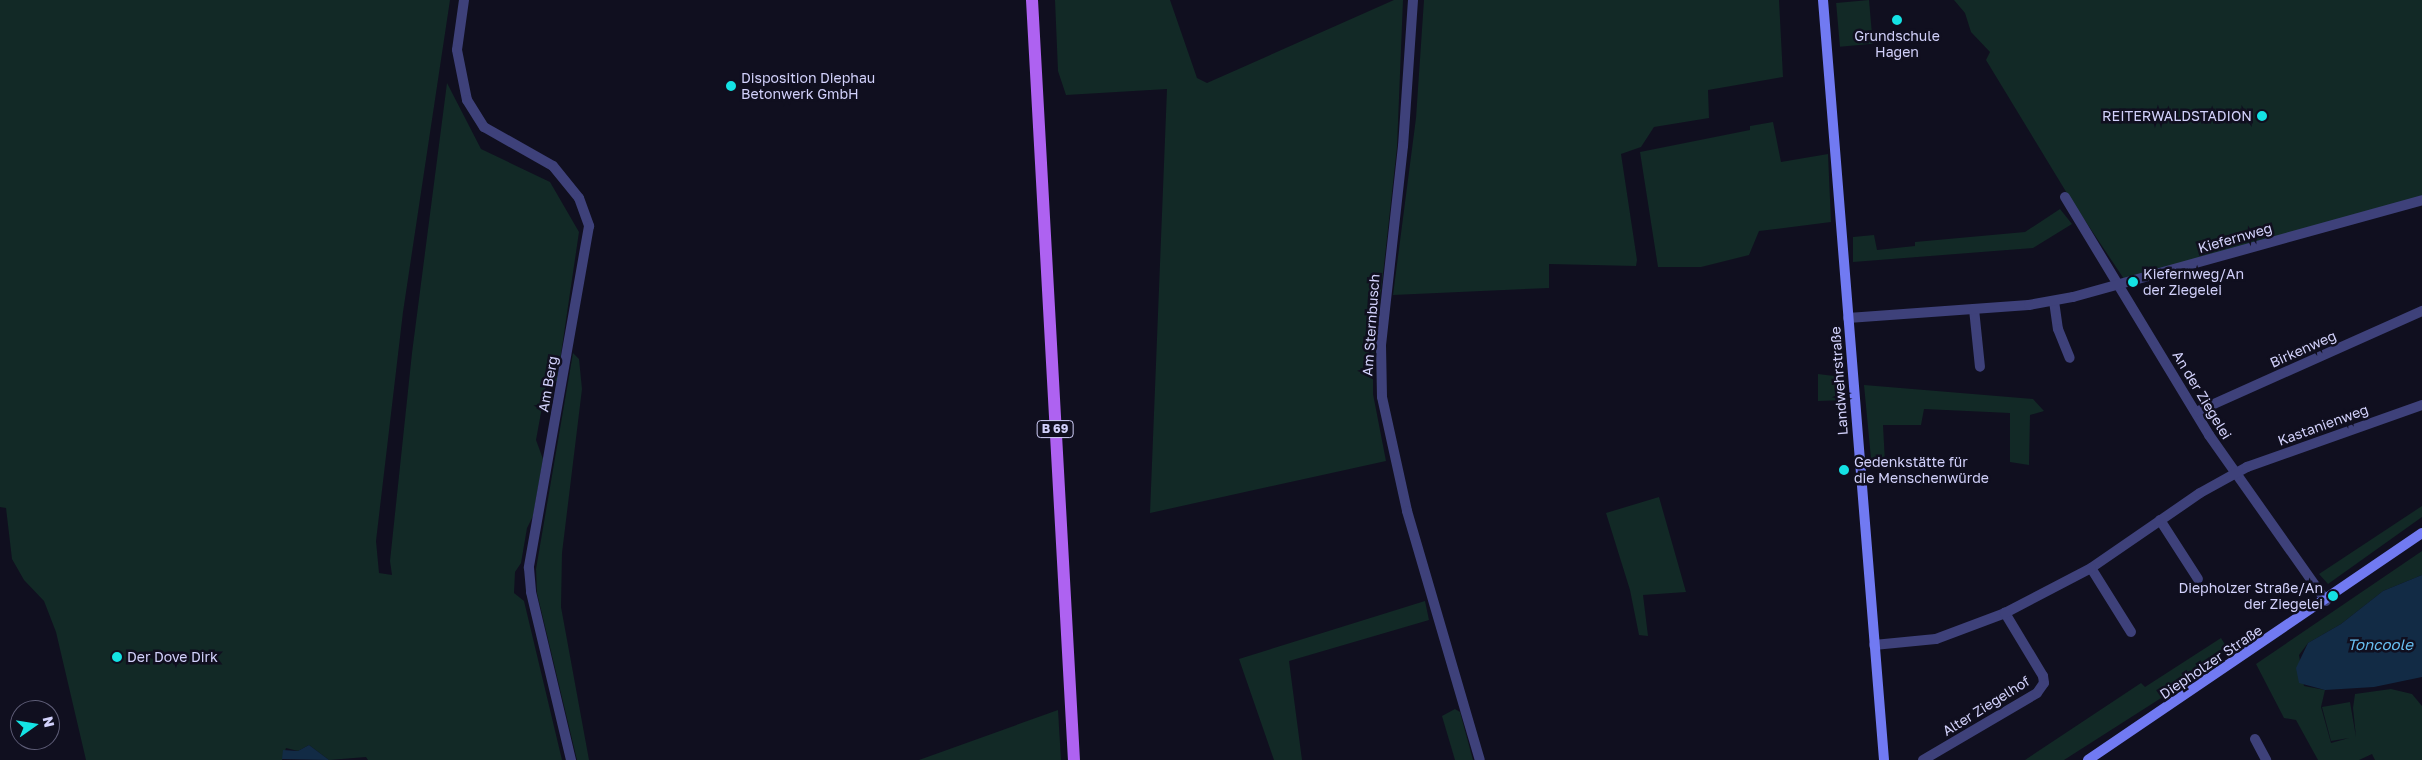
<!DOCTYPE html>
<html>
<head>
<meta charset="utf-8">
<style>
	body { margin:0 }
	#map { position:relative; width:2422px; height:760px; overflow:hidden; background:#100f1f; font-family:"Golos Text",sans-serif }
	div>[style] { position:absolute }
	.green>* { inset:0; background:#122926; transform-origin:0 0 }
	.water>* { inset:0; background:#122b45 }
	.street>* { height:10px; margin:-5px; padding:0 5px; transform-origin:5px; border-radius:5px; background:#3e417a }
	.secondary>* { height:10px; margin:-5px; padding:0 5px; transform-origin:5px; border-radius:5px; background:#717af2 }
	.primary>* { height:12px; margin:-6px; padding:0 6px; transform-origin:6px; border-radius:6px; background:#ae62f1 }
	.dots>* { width:14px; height:14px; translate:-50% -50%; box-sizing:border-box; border:2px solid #100f1f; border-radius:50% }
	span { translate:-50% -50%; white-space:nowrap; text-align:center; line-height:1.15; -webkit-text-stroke:5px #100f1f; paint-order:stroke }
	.shield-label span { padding:1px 4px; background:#100f1f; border:1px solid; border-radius:4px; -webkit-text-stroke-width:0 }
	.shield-label { font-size:12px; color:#d2d1fb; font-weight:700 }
	.poi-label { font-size:14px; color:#d2d1fb }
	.left { translate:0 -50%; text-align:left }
	.right { translate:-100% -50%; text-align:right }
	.street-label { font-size:14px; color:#d2d1fb }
	.water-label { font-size:15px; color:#68bff2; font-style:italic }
	.north { position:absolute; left:10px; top:700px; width:50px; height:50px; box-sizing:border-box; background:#100f1f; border:1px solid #5e5d77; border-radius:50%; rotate:77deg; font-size:14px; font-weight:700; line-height:20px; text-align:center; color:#d2d1fb }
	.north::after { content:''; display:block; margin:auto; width:18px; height:22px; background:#14e2e4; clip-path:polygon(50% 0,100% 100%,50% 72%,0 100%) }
</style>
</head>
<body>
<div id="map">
	<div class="green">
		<i style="clip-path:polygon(0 0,450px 0,403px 312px,376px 541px,379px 573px,392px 575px,390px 561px,412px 353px,447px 83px,481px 149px,550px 182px,579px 232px,557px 381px,547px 380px,536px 440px,543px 459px,533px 516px,527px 528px,521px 563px,515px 572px,514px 593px,524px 601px,562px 760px,368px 760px,366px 757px,329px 760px,309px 745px,298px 751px,286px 748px,282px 760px,86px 760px,56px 632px,44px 601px,24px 580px,12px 559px,6px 508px,0 507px)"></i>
		<i style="clip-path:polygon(1055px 0,1170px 0,1197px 78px,1207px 83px,1394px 0,1403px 0,1397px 147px,1373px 365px,1373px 394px,1386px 461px,1150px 513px,1167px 89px,1066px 95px,1058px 71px)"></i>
		<i style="clip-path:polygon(1424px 0,1779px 0,1783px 77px,1708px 90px,1709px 118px,1654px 127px,1641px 147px,1621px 154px,1637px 260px,1636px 266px,1549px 264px,1549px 288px,1393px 295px,1416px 118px)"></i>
		<i style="left:1869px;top:0;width:44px;height:33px;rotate:85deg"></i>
		<i style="clip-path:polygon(1954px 0,2422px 0,2422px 196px,2124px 279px,2068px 195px,1986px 60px,1990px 52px,1971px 32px,1965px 13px)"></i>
		<i style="clip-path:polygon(1773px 122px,1781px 162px,1828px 154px,1831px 222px,1759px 231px,1749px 255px,1701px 267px,1658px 267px,1640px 152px,1750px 130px,1750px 126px)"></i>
		<i style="clip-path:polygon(2060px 209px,2072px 224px,2033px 248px,1853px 262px,1853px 237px,1874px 235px,1877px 250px,1915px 246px,1915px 242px,2025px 232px)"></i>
		<i style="clip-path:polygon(573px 353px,579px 359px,582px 389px,562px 553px,561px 607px,589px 760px,577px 760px,537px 593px,536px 569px)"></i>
		<i style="clip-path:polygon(1818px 374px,1842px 377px,1845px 400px,1818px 401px)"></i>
		<i style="clip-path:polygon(1864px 385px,2033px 399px,2044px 411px,2030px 415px,2029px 465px,2010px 462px,2010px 413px,1924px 409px,1921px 425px,1883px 425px,1885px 463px,1872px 469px)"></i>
		<i style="clip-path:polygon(1659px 497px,1686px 592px,1643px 595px,1648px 636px,1639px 635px,1630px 590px,1606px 513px)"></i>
		<i style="clip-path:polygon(2422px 506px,2422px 517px,2328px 584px,2319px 574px)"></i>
		<i style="clip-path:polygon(2422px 551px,2422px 575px,2383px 591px,2341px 624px,2308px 643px,2299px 655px,2304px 686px,2325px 690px,2321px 707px,2331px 743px,2349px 738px,2331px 741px,2322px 707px,2350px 702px,2356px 737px,2353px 708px,2355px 694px,2391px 689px,2412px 694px,2422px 706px,2422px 760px,2375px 760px,2372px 754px,2359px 760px,2318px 760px,2296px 720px,2284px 718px,2256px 664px)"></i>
		<i style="clip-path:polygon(1425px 601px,1429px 620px,1289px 661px,1302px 760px,1274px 760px,1239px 659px)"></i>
		<i style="clip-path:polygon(2221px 638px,2229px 651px,2169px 693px,2064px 760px,2025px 760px,2141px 683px,2145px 687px)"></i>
		<i style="clip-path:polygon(1455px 709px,1460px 712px,1473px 760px,1455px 760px,1442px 716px)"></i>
		<i style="clip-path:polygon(1058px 710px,1061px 760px,919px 760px)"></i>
	</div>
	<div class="water">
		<i style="clip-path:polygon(2422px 575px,2422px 677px,2374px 687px,2325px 690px,2299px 683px,2296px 668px,2308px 643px,2341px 624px,2383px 591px)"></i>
		<i style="clip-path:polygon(309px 745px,329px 760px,282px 759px,283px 750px,298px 751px)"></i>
	</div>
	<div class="street">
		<i style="left:464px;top:0;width:50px;rotate:98deg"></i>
		<i style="left:457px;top:50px;width:51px;rotate:78.7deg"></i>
		<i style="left:467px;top:100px;width:32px;rotate:58deg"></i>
		<i style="left:484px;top:127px;width:79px;rotate:29.5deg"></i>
		<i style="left:553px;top:166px;width:41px;rotate:50.9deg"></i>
		<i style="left:579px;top:198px;width:30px;rotate:70deg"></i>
		<i style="left:589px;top:226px;width:347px;rotate:100deg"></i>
		<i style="left:529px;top:568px;width:24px;rotate:85deg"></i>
		<i style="left:531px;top:592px;width:173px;rotate:76.6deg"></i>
		<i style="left:1413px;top:0;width:146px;rotate:93.9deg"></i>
		<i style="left:1403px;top:146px;width:200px;rotate:96.3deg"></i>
		<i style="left:1381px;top:345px;width:52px;rotate:88.9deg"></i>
		<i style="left:1382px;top:397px;width:117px;rotate:77.6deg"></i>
		<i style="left:1407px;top:511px;width:259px;rotate:73.7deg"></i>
		<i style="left:2065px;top:197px;width:278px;rotate:58.8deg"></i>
		<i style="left:2209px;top:435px;width:203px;rotate:54.8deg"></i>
		<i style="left:2054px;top:301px;width:28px;rotate:82deg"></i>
		<i style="left:2058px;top:329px;width:31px;rotate:68deg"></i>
		<i style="left:1974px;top:309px;width:58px;rotate:84.1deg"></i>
		<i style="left:1848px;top:318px;width:181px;rotate:-4.1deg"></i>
		<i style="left:2029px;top:305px;width:45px;rotate:-10.3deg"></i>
		<i style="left:2073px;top:297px;width:362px;rotate:-15.5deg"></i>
		<i style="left:2196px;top:412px;width:248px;rotate:-24.1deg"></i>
		<i style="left:2160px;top:520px;width:70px;rotate:57.2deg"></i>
		<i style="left:2131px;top:632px;width:75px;rotate:-122deg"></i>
		<i style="left:2091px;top:568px;width:132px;rotate:-34.5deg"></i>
		<i style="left:2200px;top:493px;width:54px;rotate:-29deg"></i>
		<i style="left:2247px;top:467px;width:186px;rotate:-19.5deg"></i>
		<i style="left:1874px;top:645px;width:62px;rotate:-5.5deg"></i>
		<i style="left:1936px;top:639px;width:74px;rotate:-20.6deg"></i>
		<i style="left:2255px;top:739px;width:24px;rotate:62deg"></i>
		<i style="left:1923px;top:760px;width:132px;rotate:-30.4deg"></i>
		<i style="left:2037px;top:693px;width:12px;rotate:-55deg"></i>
		<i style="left:2044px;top:683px;width:7px;rotate:-98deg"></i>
		<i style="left:2043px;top:676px;width:74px;rotate:-121.1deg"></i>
		<i style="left:2005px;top:613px;width:97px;rotate:-27.6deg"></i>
	</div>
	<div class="secondary">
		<i style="left:1823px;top:0;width:762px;rotate:85.41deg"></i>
		<i style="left:2088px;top:760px;width:404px;rotate:-34.2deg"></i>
	</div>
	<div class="primary">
		<i style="left:1032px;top:0;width:761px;rotate:86.84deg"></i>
	</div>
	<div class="dots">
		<i style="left:1897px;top:20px;background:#14e2e4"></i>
		<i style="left:731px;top:86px;background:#14e2e4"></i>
		<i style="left:2262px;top:116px;background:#14e2e4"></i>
		<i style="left:2133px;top:282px;background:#14e2e4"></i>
		<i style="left:1844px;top:470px;background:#14e2e4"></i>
		<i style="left:2333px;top:596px;background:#14e2e4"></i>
		<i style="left:117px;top:657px;background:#14e2e4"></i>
	</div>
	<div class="shield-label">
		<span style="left:1055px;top:429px">B 69</span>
	</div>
	<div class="poi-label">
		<span style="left:1897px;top:44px">Grundschule<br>Hagen</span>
		<span class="left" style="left:741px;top:86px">Disposition Diephau<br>Betonwerk GmbH</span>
		<span class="right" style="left:2252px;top:116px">REITERWALDSTADION</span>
		<span class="left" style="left:2143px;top:282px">Kiefernweg/An<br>der Ziegelei</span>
		<span class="left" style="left:1854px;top:470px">Gedenkstätte für<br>die Menschenwürde</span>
		<span class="right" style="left:2323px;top:596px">Diepholzer Straße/An<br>der Ziegelei</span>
		<span class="left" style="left:127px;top:657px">Der Dove Dirk</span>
	</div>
	<div class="street-label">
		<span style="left:2235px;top:238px;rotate:-16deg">Kiefernweg</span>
		<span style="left:1371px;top:325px;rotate:-86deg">Am Sternbusch</span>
		<span style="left:2303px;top:349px;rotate:-24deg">Birkenweg</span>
		<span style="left:1839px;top:381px;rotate:-94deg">Landwehrstraße</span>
		<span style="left:548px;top:384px;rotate:-80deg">Am Berg</span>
		<span style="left:2202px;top:395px;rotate:59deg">An der Ziegelei</span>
		<span style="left:2323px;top:425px;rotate:-20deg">Kastanienweg</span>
		<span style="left:2211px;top:662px;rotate:-34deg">Diepholzer Straße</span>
		<span style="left:1986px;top:706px;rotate:-32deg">Alter Ziegelhof</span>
	</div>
	<div class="water-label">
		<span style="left:2380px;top:645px">Toncoole</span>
	</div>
	<div class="north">N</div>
</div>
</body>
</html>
